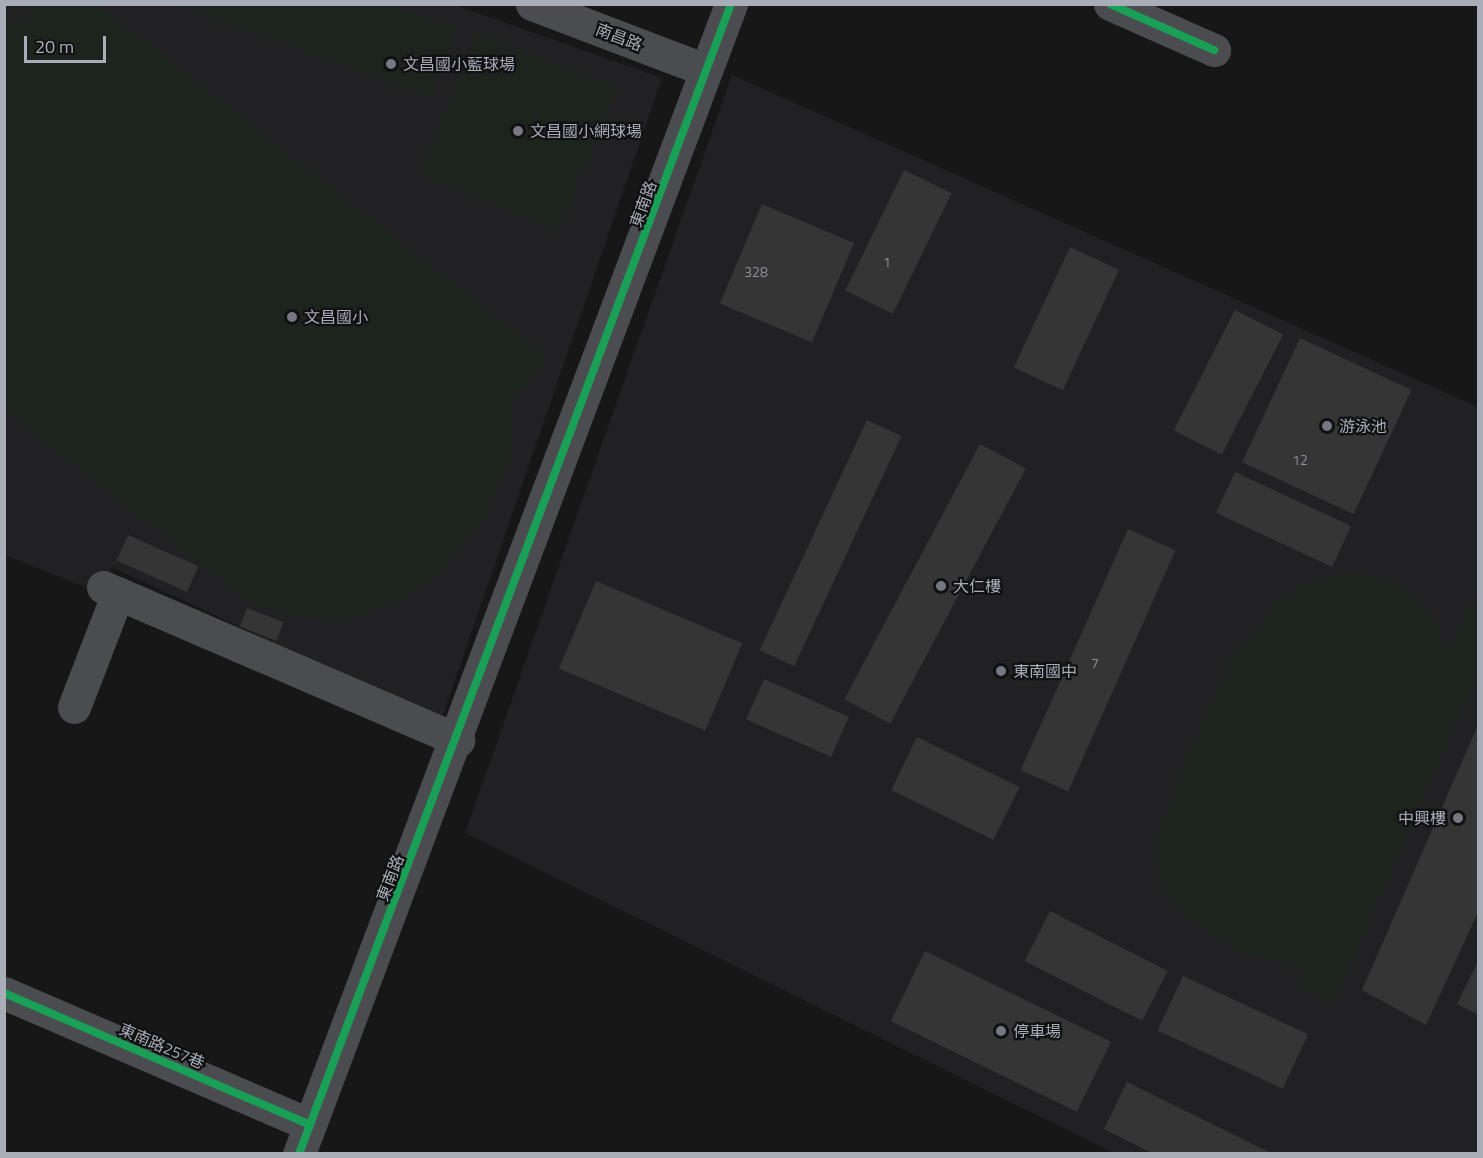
<!DOCTYPE html>
<html>
<head>
<meta charset="utf-8">
<style>
	body { margin:0 }
	#map { position:relative; width:1483px; height:1158px; overflow:hidden; background:#171717; font-family:"Titillium Web","Noto Sans TC",sans-serif }
	div>[style] { position:absolute }
	.built>* { inset:0; background:#212123 }
	.green>* { inset:0; background:#1d241e; transform-origin:0 0 }
	.building>* { inset:0; background:#353536; transform-origin:0 0 }
	.minor>* { height:33px; margin:-16.5px; padding:0 16.5px; transform-origin:16.5px; border-radius:16.5px; background:#4b4c50 }
	.cycleway>* { height:8px; margin:-4px; padding:0 4px; transform-origin:4px; border-radius:4px; background:#1a9f57 }
	.dots>* { width:16px; height:16px; translate:-50% -50%; box-sizing:border-box; border:3px solid #111113; border-radius:50% }
	span { translate:-50% -50%; white-space:nowrap; text-align:center; line-height:1.15; -webkit-text-stroke:4.5px #111113; paint-order:stroke }
	.number-label { font-size:14px; color:#8b8f98 }
	.number-label span { -webkit-text-stroke-width:0 }
	.street-label { font-size:16px; color:#a8adb8 }
	.poi-label { font-size:16px; color:#a8adb8 }
	.left { translate:0 -50%; text-align:left }
	.right { translate:-100% -50%; text-align:right }
	.frame { position:absolute; inset:0; border:6px solid #a8adb8; pointer-events:none }
	.scale { position:absolute; left:24px; top:36px; width:82px; height:27px; box-sizing:border-box; border:3px solid #a8adb8; border-top:0; padding-left:8px; font-size:18px; line-height:21px; white-space:nowrap; color:#a8adb8; -webkit-text-stroke:4px #111113; paint-order:stroke }
</style>
</head>
<body>
<div id="map">
	<div class="built">
		<i style="clip-path:polygon(4px 5px,455px 5px,662px 78px,441px 721px,112px 567px,100px 593px,5px 555px)"></i>
		<i style="clip-path:polygon(732px 75px,1478px 407px,1478px 1153px,1114px 1153px,465px 833px)"></i>
	</div>
	<div class="green">
		<i style="clip-path:polygon(20px 5px,100px 5px,547px 356px,523px 392px,514px 385px,511px 457px,486px 514px,442px 574px,389px 606px,338px 622px,276px 612px,246px 600px,5px 411px,4px 25px,34px 15px)"></i>
		<i style="clip-path:polygon(178px 5px,390px 5px,457px 29px,431px 98px)"></i>
		<i style="left:477px;top:32px;width:151px;height:154px;rotate:22deg"></i>
		<i style="clip-path:polygon(1336px 574px,1370px 575px,1403px 587px,1424px 605px,1450px 648px,1472px 601px,1478px 604px,1478px 672px,1333px 1004px,1296px 987px,1303px 970px,1246px 955px,1185px 915px,1166px 897px,1155px 865px,1158px 835px,1195px 736px,1233px 655px,1276px 603px,1307px 583px)"></i>
	</div>
	<div class="building">
		<i style="left:904px;top:170px;width:53px;height:134px;rotate:26deg"></i>
		<i style="left:762px;top:204px;width:100px;height:108px;rotate:23deg"></i>
		<i style="left:1070px;top:247px;width:54px;height:133px;rotate:25deg"></i>
		<i style="left:1235px;top:310px;width:54px;height:135px;rotate:27deg"></i>
		<i style="left:1300px;top:338px;width:123px;height:137px;rotate:25deg"></i>
		<i style="left:867px;top:420px;width:38px;height:254px;rotate:25deg"></i>
		<i style="left:980px;top:444px;width:52px;height:289px;rotate:28deg"></i>
		<i style="left:1235px;top:472px;width:128px;height:45px;rotate:25deg"></i>
		<i style="left:1128px;top:529px;width:52px;height:264px;rotate:24deg"></i>
		<i style="left:128px;top:535px;width:77px;height:28px;rotate:24deg"></i>
		<i style="left:596px;top:581px;width:159px;height:95px;rotate:23deg"></i>
		<i style="left:247px;top:608px;width:39px;height:20px;rotate:21deg"></i>
		<i style="left:764px;top:679px;width:93px;height:44px;rotate:24deg"></i>
		<i style="clip-path:polygon(1478px 725px,1478px 912px,1426px 1025px,1362px 990px)"></i>
		<i style="left:917px;top:737px;width:114px;height:59px;rotate:26deg"></i>
		<i style="left:1050px;top:911px;width:132px;height:56px;rotate:27deg"></i>
		<i style="left:925px;top:951px;width:207px;height:78px;rotate:26deg"></i>
		<i style="clip-path:polygon(1478px 961px,1478px 1015px,1457px 1004px)"></i>
		<i style="left:1183px;top:976px;width:138px;height:60px;rotate:25deg"></i>
		<i style="clip-path:polygon(1127px 1082px,1273px 1154px,1154px 1154px,1104px 1129px)"></i>
	</div>
	<div class="minor">
		<i style="left:532px;top:4px;width:186px;rotate:20.8deg"></i>
		<i style="left:1110px;top:4px;width:114px;rotate:23.9deg"></i>
		<i style="left:103px;top:587px;width:387px;rotate:23.3deg"></i>
		<i style="left:74px;top:707px;width:122px;rotate:-68.9deg"></i>
		<i style="left:4px;top:993px;width:333px;rotate:23.3deg"></i>
		<i style="left:299px;top:1154px;width:1228px;rotate:-69.41deg"></i>
	</div>
	<div class="cycleway">
		<i style="left:1110px;top:4px;width:114px;rotate:23.9deg"></i>
		<i style="left:4px;top:993px;width:333px;rotate:23.3deg"></i>
		<i style="left:299px;top:1154px;width:1228px;rotate:-69.41deg"></i>
	</div>
	<div class="dots">
		<i style="left:391px;top:64px;background:#757880"></i>
		<i style="left:518px;top:131px;background:#757880"></i>
		<i style="left:292px;top:317px;background:#757880"></i>
		<i style="left:1327px;top:426px;background:#757880"></i>
		<i style="left:941px;top:586px;background:#757880"></i>
		<i style="left:1001px;top:671px;background:#757880"></i>
		<i style="left:1458px;top:818px;background:#757880"></i>
		<i style="left:1001px;top:1031px;background:#757880"></i>
	</div>
	<div class="number-label">
		<span style="left:887px;top:262px">1</span>
		<span style="left:756px;top:272px">328</span>
		<span style="left:1300px;top:460px">12</span>
		<span style="left:1095px;top:663px">7</span>
	</div>
	<div class="street-label">
		<span style="left:619px;top:37px;rotate:21deg">南昌路</span>
		<span style="left:643px;top:204px;rotate:-70deg">東南路</span>
		<span style="left:390px;top:878px;rotate:-69deg">東南路</span>
		<span style="left:162px;top:1046px;rotate:23deg">東南路257巷</span>
	</div>
	<div class="poi-label">
		<span class="left" style="left:403px;top:64px">文昌國小藍球場</span>
		<span class="left" style="left:530px;top:131px">文昌國小網球場</span>
		<span class="left" style="left:304px;top:317px">文昌國小</span>
		<span class="left" style="left:1339px;top:426px">游泳池</span>
		<span class="left" style="left:953px;top:586px">大仁樓</span>
		<span class="left" style="left:1013px;top:671px">東南國中</span>
		<span class="right" style="left:1446px;top:818px">中興樓</span>
		<span class="left" style="left:1013px;top:1031px">停車場</span>
	</div>
	<div class="frame"></div>
	<div class="scale">20 m</div>
</div>
</body>
</html>
